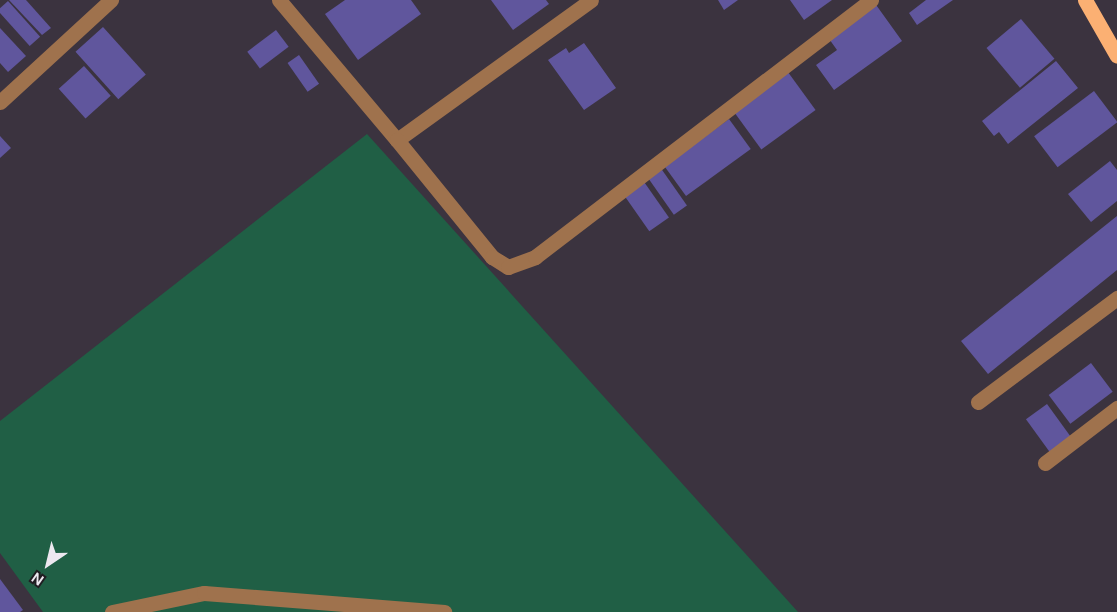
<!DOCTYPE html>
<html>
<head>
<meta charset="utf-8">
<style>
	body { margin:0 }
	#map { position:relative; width:1117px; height:612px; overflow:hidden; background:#3b333f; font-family:Karla,sans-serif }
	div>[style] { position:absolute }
	.green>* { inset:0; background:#205f45 }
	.building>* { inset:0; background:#60569d; transform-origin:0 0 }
	.minor>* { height:15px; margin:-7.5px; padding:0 7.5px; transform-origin:7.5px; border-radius:7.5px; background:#9f724d }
	.major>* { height:15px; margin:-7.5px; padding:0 7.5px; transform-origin:7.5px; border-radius:7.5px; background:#fbb073 }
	span { translate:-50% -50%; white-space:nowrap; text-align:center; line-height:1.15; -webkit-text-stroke:4.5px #201d22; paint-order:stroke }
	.north { position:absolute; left:18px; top:534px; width:60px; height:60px; -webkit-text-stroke:4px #201d22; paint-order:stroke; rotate:215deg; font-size:16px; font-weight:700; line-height:24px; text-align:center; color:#ede8f0 }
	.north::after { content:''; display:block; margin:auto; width:21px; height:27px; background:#ede8f0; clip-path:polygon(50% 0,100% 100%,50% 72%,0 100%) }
</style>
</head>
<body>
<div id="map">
	<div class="green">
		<i style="clip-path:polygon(367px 134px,798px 612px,43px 612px,0 553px,0 421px)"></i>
	</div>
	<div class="building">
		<i style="clip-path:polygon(9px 0,26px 0,51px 28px,42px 35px)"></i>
		<i style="clip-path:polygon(345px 0,411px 0,421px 14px,358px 60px,325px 14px)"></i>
		<i style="clip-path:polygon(491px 0,546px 0,549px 4px,513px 30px)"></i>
		<i style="clip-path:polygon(718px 0,738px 0,724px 10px)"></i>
		<i style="clip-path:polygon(790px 0,832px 0,804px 20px)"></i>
		<i style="clip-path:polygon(926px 0,953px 0,917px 25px,909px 13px)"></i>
		<i style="left:8px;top:1px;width:48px;height:14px;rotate:48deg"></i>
		<i style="clip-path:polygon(874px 2px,902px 41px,834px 90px,816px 65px,837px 50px,827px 36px)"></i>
		<i style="left:1021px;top:19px;width:52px;height:45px;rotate:50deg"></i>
		<i style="left:103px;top:27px;width:64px;height:37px;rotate:48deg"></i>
		<i style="clip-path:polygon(0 28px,26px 56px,8px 72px,0 63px)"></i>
		<i style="left:276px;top:30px;width:21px;height:36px;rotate:53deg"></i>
		<i style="clip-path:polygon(584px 43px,616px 88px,584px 110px,548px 60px,566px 48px,569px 53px)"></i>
		<i style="left:299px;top:55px;width:35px;height:14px;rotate:55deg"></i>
		<i style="clip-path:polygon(1056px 61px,1078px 88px,1008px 144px,999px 132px,994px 136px,982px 121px)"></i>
		<i style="left:84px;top:66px;width:40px;height:34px;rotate:48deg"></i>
		<i style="left:785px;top:68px;width:52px;height:67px;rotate:54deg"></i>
		<i style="left:1094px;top:91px;width:39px;height:75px;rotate:53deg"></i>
		<i style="left:729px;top:119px;width:37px;height:80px;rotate:54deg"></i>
		<i style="clip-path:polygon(0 136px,11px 148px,0 158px)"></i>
		<i style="clip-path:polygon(1110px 161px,1117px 170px,1117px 201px,1091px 222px,1068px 194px)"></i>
		<i style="left:660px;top:167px;width:47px;height:16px;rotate:55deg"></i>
		<i style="left:642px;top:179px;width:47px;height:24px;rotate:55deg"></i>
		<i style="clip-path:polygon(1117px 216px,1117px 270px,988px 374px,961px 341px)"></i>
		<i style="left:1091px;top:363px;width:36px;height:53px;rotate:53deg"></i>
		<i style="left:1047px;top:404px;width:41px;height:26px;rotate:54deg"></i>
		<i style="clip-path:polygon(0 579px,23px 610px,20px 612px,0 612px)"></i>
	</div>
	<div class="minor">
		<i style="left:279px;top:0;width:183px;rotate:49.9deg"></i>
		<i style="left:397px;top:140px;width:239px;rotate:-35.8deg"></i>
		<i style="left:0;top:102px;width:151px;rotate:-42.6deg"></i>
		<i style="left:397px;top:140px;width:151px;rotate:50.9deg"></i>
		<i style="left:492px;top:257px;width:19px;rotate:32deg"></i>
		<i style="left:508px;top:267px;width:29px;rotate:-20deg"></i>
		<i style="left:535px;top:257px;width:423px;rotate:-37.4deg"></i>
		<i style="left:978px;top:402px;width:174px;rotate:-36.8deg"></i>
		<i style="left:1045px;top:463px;width:91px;rotate:-37.4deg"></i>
		<i style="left:112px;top:612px;width:94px;rotate:-11.7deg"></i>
		<i style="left:204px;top:593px;width:241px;rotate:4.5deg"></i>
	</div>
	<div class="major">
		<i style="left:1085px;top:0;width:64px;rotate:60.3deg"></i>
	</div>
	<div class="north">N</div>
</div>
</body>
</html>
